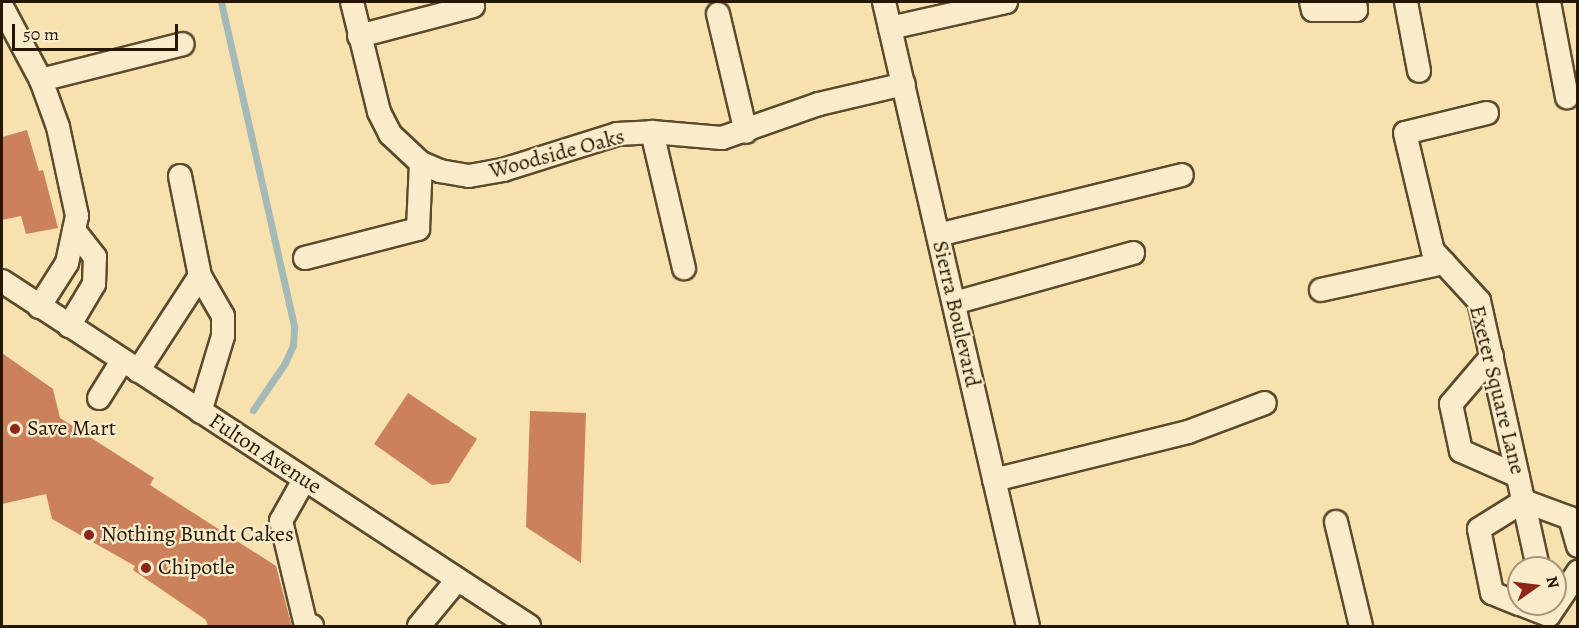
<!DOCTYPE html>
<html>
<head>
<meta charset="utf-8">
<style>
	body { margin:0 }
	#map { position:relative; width:1579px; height:628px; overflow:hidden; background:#f7e1af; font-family:Alegreya,serif }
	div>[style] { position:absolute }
	.stream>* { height:7px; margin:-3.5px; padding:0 3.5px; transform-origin:3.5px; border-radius:3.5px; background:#a4bab7 }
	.building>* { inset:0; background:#cb825c }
	.roads { filter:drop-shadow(2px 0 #5b4a2c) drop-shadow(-2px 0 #5b4a2c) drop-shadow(0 2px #5b4a2c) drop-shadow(0 -2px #5b4a2c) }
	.minor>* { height:22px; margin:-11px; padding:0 11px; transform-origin:11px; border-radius:11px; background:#faeccb }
	.dots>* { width:16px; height:16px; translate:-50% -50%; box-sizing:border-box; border:3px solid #faeccb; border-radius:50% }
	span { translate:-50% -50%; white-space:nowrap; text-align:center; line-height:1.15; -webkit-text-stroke:4.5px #faeccb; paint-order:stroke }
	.street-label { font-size:22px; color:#271700 }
	.poi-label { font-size:22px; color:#271700 }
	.left { translate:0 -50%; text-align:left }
	.frame { position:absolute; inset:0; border:3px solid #271700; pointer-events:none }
	.north { position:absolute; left:1507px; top:556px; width:60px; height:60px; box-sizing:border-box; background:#faeccb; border:2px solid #a6977a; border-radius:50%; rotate:76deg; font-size:16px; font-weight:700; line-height:24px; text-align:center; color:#271700 }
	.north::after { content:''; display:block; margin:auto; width:21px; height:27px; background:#8f2418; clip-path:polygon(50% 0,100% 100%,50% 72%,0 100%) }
	.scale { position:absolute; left:12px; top:24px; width:166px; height:27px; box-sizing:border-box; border:3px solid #271700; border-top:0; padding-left:8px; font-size:18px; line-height:21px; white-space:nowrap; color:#271700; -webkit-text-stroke:4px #faeccb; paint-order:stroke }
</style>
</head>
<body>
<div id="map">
	<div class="stream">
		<i style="left:221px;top:2px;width:333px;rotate:77.3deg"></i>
		<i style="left:294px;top:327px;width:18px;rotate:93deg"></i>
		<i style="left:293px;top:345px;width:20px;rotate:114deg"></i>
		<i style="left:285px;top:363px;width:57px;rotate:124.2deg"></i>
	</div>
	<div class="building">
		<i style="clip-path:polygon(27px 130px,39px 171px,43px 170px,58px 228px,26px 234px,21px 216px,2px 220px,2px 137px)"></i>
		<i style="clip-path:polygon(2px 353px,53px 389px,60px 418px,154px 478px,150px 485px,276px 566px,292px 627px,208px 627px,206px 620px,133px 570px,135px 566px,52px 519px,46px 494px,2px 504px)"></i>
		<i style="clip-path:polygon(408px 393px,477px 439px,449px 483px,432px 485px,374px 444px)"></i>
		<i style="clip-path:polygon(530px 411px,586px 413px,581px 563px,526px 527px)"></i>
	</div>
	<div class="roads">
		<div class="minor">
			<i style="left:352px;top:2px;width:113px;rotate:76.2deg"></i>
			<i style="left:379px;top:112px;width:25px;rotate:63deg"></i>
			<i style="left:390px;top:134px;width:42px;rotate:43.1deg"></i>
			<i style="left:421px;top:163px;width:21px;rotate:23deg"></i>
			<i style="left:440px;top:171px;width:29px;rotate:10deg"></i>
			<i style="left:469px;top:176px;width:35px;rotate:-10deg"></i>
			<i style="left:503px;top:170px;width:120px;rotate:-17.5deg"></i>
			<i style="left:617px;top:134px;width:35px;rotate:-3deg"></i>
			<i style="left:652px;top:132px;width:70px;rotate:4.9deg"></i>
			<i style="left:722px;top:138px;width:103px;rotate:-19.3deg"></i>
			<i style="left:819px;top:104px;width:87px;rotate:-13.2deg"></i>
			<i style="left:884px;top:2px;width:640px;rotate:77.01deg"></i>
			<i style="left:1311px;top:2px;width:8px;rotate:76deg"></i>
			<i style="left:1313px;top:10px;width:43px"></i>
			<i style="left:1356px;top:10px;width:8px;rotate:-97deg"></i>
			<i style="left:1406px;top:2px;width:70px;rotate:79.3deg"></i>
			<i style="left:1549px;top:2px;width:97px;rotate:79.3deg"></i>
			<i style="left:2px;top:7px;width:83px;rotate:61.9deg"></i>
			<i style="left:41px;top:80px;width:50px;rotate:70.1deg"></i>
			<i style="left:58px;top:127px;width:91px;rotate:77.9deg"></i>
			<i style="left:77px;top:216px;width:48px;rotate:102deg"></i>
			<i style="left:67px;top:263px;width:52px;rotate:122.5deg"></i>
			<i style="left:718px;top:14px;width:121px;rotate:76.7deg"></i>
			<i style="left:890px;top:28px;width:119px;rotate:-12.6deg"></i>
			<i style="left:359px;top:36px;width:118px;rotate:-14.7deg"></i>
			<i style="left:41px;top:80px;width:146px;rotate:-14.2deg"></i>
			<i style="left:1487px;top:113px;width:84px;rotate:166.3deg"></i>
			<i style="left:1405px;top:133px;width:121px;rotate:76.7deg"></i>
			<i style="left:1433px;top:251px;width:68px;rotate:47.4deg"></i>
			<i style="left:1479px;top:301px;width:273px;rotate:77.5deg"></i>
			<i style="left:652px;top:132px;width:140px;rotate:76.8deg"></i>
			<i style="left:180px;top:176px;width:102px;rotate:78.7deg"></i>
			<i style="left:200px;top:276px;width:46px;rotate:60.1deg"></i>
			<i style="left:223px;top:316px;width:20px;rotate:90deg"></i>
			<i style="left:223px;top:336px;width:79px;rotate:106.8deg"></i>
			<i style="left:938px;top:235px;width:251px;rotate:-13.8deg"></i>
			<i style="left:305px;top:258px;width:117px;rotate:-14.4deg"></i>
			<i style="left:418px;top:229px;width:66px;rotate:-87.4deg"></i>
			<i style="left:2px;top:281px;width:630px;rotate:33.21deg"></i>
			<i style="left:1321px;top:290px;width:126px;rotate:-12.4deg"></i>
			<i style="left:954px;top:303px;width:186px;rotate:-15.6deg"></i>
			<i style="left:69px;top:326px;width:49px;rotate:-59.2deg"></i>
			<i style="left:94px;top:284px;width:27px;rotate:-88deg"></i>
			<i style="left:95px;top:257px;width:34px;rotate:-128deg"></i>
			<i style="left:1492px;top:356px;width:63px;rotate:130.5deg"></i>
			<i style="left:1451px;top:404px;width:48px;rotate:78deg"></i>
			<i style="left:1461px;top:451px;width:62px;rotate:23.7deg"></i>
			<i style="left:138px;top:371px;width:113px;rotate:-56.9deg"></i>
			<i style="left:99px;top:398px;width:44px;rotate:-58.1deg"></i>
			<i style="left:304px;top:480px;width:47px;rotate:119.3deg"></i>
			<i style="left:281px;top:521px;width:108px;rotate:76.6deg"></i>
			<i style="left:306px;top:626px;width:6px"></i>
			<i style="left:994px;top:480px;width:200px;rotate:-13.9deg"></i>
			<i style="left:1188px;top:432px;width:82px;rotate:-20.6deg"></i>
			<i style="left:1336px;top:522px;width:107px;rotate:76.5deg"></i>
			<i style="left:1519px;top:604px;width:29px;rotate:-158deg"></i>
			<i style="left:1492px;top:593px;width:65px;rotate:-101.5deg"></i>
			<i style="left:1479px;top:529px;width:53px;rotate:-31.9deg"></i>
			<i style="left:1524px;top:501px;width:49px;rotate:20.3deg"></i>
			<i style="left:1570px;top:518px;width:29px;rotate:74deg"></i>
			<i style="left:1520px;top:604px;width:31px;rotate:21deg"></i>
			<i style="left:1549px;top:615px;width:52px;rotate:-56deg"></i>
			<i style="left:419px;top:626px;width:60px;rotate:-50.4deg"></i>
		</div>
	</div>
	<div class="dots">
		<i style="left:15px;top:429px;background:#8f2418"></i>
		<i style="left:89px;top:535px;background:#8f2418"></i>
		<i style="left:146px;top:568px;background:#8f2418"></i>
	</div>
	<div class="street-label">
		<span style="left:557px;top:154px;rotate:-15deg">Woodside Oaks</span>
		<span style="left:956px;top:314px;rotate:77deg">Sierra Boulevard</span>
		<span style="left:1497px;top:390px;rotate:76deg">Exeter Square Lane</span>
		<span style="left:265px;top:454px;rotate:33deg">Fulton Avenue</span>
	</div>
	<div class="poi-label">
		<span class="left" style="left:27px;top:429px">Save Mart</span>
		<span class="left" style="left:101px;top:535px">Nothing Bundt Cakes</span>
		<span class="left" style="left:158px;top:568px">Chipotle</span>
	</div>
	<div class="frame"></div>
	<div class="north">N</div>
	<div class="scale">50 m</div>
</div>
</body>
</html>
